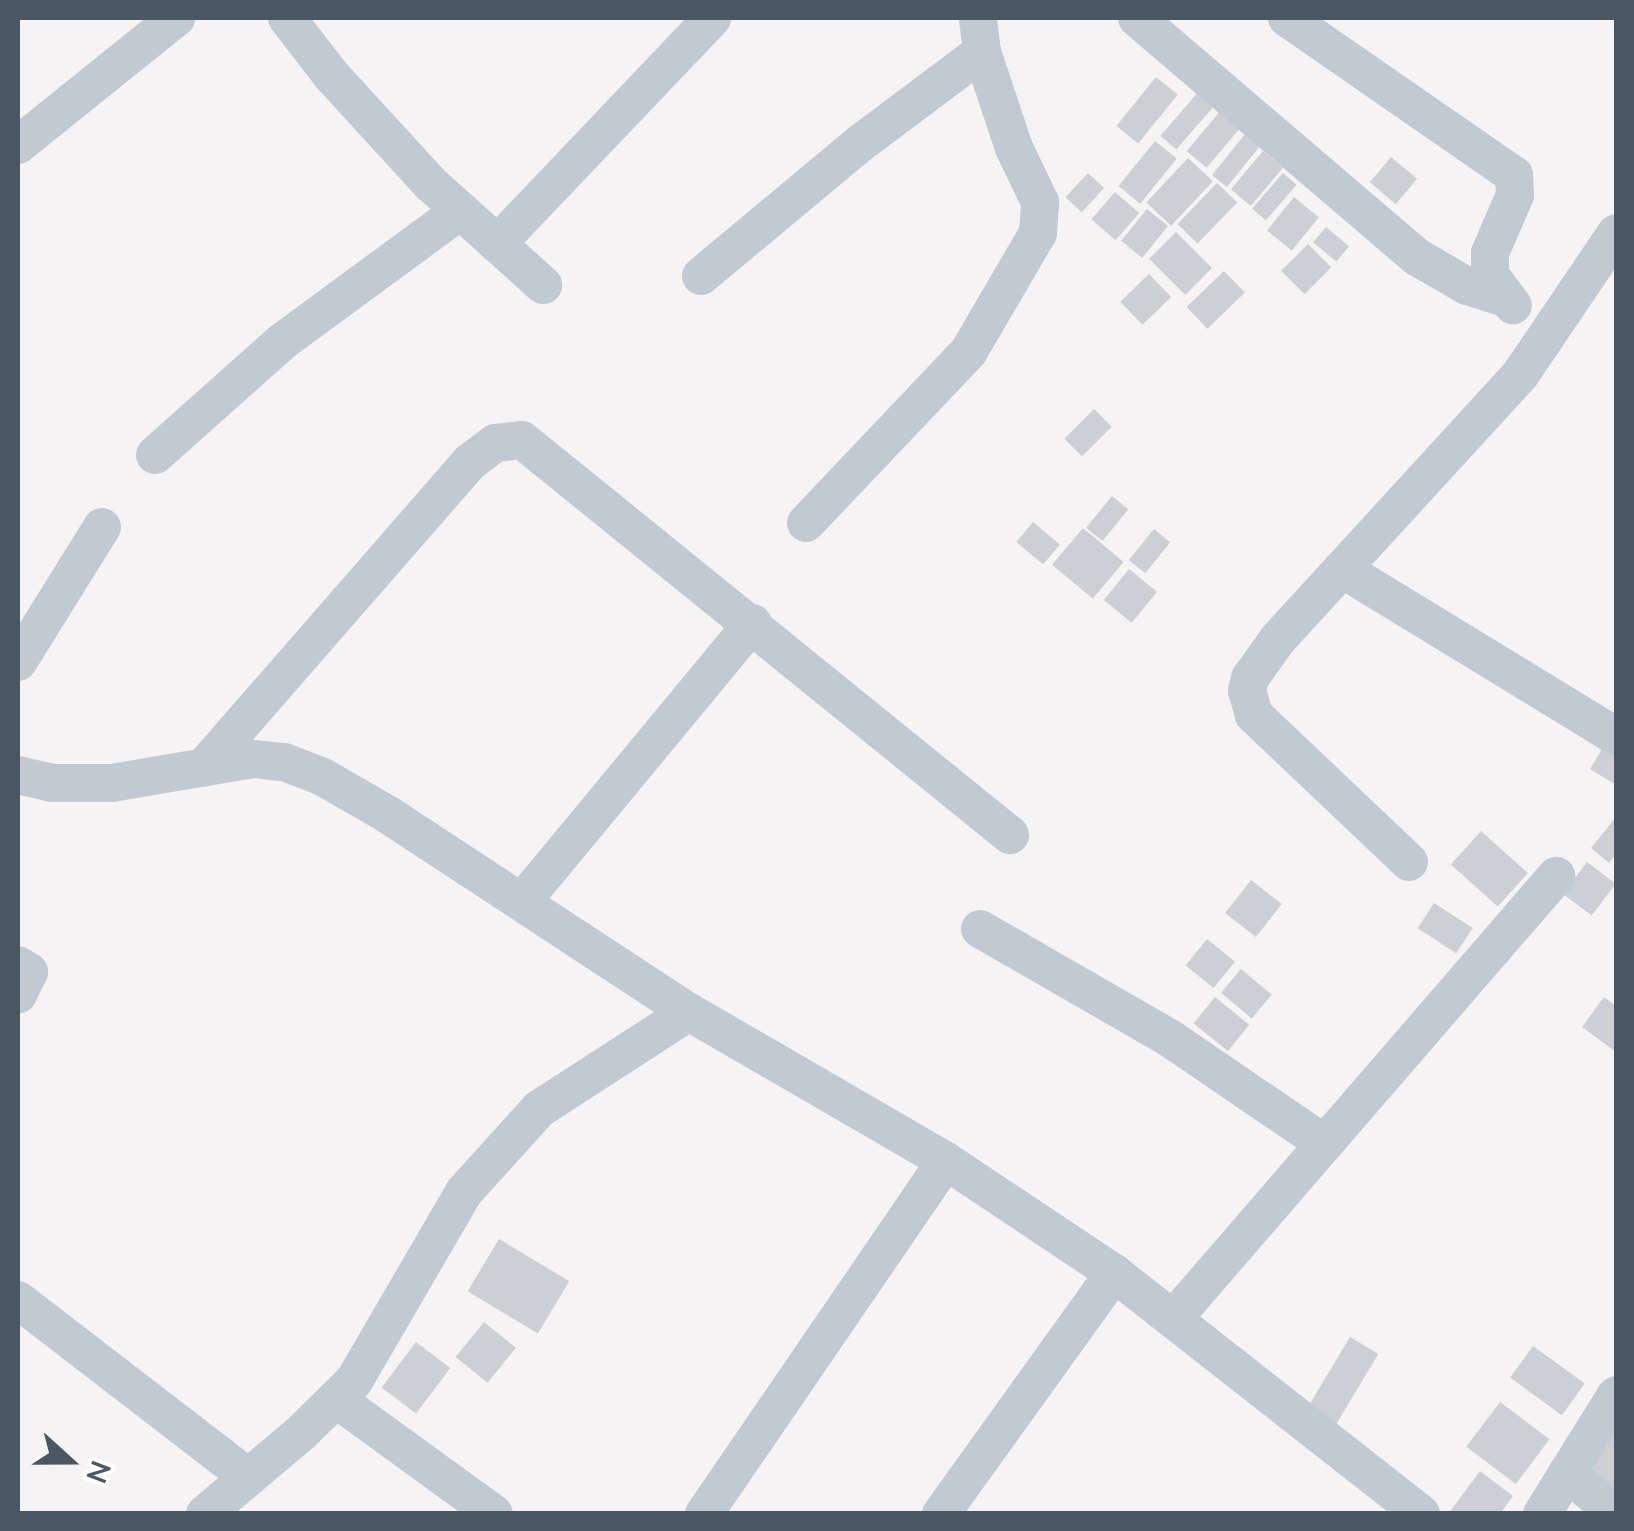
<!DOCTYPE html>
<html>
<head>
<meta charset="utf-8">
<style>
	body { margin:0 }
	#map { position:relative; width:1634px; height:1531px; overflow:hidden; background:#f5f3f3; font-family:"Nunito Sans",sans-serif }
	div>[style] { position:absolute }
	.building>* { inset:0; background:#cdcfd5; transform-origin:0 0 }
	.minor>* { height:38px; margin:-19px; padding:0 19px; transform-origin:19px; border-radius:19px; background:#c1cad2 }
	span { translate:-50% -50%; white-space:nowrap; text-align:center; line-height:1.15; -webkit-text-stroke:9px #fff; paint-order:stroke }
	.frame { position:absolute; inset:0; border:20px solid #4a5661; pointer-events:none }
	.north { position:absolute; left:20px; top:1411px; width:100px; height:100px; -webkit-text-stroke:8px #fff; paint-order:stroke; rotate:111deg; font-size:28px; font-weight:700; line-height:40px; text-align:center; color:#4a5661 }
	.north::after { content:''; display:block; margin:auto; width:35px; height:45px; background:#4a5661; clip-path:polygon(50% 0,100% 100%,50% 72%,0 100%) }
</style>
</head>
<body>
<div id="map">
	<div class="building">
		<i style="left:1156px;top:77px;width:28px;height:63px;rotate:39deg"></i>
		<i style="left:1201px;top:89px;width:21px;height:62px;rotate:41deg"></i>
		<i style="left:1222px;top:109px;width:26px;height:55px;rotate:40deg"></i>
		<i style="left:1246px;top:133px;width:19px;height:54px;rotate:39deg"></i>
		<i style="left:1155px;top:141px;width:28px;height:58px;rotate:39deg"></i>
		<i style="left:1263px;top:151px;width:26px;height:50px;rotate:40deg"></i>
		<i style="left:1391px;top:157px;width:34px;height:33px;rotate:40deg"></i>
		<i style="left:1188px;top:158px;width:34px;height:61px;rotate:43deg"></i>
		<i style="left:1088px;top:173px;width:22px;height:33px;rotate:43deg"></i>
		<i style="left:1283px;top:173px;width:18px;height:47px;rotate:41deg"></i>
		<i style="left:1217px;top:183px;width:28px;height:57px;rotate:44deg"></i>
		<i style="left:1115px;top:192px;width:32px;height:36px;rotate:41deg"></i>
		<i style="left:1294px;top:197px;width:32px;height:43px;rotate:39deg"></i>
		<i style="left:1147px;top:209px;width:27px;height:41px;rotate:39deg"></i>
		<i style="left:1326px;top:227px;width:30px;height:20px;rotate:40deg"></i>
		<i style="left:1176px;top:232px;width:51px;height:38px;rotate:45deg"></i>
		<i style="left:1308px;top:244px;width:33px;height:38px;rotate:45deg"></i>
		<i style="left:1224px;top:271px;width:30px;height:52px;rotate:46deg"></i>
		<i style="left:1149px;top:274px;width:32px;height:40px;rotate:46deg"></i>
		<i style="left:1094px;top:409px;width:25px;height:42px;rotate:45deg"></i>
		<i style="left:1112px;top:496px;width:21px;height:41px;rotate:39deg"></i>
		<i style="left:1033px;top:522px;width:35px;height:26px;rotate:40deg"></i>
		<i style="left:1083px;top:528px;width:53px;height:48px;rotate:40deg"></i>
		<i style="left:1154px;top:529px;width:21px;height:40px;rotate:39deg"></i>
		<i style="left:1129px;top:569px;width:36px;height:40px;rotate:39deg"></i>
		<i style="clip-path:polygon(1606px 742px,1616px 749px,1616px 785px,1590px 769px)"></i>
		<i style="clip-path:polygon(1616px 817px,1616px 854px,1609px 863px,1591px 848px)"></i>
		<i style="left:1481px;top:831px;width:63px;height:45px;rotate:42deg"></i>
		<i style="left:1587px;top:862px;width:36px;height:40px;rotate:37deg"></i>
		<i style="left:1251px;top:880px;width:39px;height:42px;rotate:38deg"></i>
		<i style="left:1434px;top:903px;width:46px;height:30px;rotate:33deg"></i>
		<i style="left:1207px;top:939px;width:36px;height:34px;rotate:39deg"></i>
		<i style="left:1241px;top:969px;width:40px;height:31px;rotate:40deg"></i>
		<i style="left:1215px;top:997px;width:44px;height:34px;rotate:39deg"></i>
		<i style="clip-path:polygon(1604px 997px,1616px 1006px,1616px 1052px,1582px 1027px)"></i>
		<i style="left:499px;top:1239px;width:82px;height:61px;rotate:31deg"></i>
		<i style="left:484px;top:1322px;width:41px;height:45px;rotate:39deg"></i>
		<i style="left:1350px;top:1337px;width:33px;height:84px;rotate:31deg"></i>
		<i style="left:416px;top:1342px;width:43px;height:57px;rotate:37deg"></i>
		<i style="left:1533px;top:1346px;width:64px;height:39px;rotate:36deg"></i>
		<i style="left:1500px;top:1402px;width:62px;height:56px;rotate:37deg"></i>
		<i style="clip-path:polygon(1616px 1423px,1616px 1493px,1580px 1465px)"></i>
		<i style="clip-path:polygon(1480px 1471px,1513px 1496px,1500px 1514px,1448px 1514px)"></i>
	</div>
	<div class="minor">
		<i style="left:287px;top:18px;width:72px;rotate:52.3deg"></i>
		<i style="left:331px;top:75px;width:148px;rotate:47.5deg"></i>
		<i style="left:431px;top:184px;width:151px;rotate:42deg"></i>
		<i style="left:1137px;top:18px;width:368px;rotate:40.5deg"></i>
		<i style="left:1417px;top:257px;width:58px;rotate:30.1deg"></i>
		<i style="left:1467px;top:286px;width:43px;rotate:17.6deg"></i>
		<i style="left:1287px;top:18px;width:276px;rotate:34.7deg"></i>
		<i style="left:1514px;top:175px;width:20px;rotate:87deg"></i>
		<i style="left:1515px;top:195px;width:63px;rotate:113.3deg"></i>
		<i style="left:1490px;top:253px;width:22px;rotate:90deg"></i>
		<i style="left:1490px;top:275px;width:38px;rotate:53deg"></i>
		<i style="left:18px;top:145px;width:203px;rotate:-38.8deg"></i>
		<i style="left:497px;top:244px;width:312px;rotate:-46.4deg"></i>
		<i style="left:701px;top:276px;width:209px;rotate:-39.8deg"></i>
		<i style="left:862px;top:142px;width:150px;rotate:-36.9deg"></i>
		<i style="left:155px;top:455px;width:171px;rotate:-41.7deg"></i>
		<i style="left:283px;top:341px;width:220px;rotate:-36.3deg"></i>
		<i style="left:806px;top:523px;width:237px;rotate:-46.5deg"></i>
		<i style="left:969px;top:351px;width:137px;rotate:-59.7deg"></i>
		<i style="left:1038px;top:233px;width:31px;rotate:-86deg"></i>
		<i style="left:1040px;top:202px;width:60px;rotate:-115.7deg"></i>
		<i style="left:1014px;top:148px;width:101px;rotate:-108.4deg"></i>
		<i style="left:982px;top:52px;width:34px;rotate:-97deg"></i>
		<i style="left:1342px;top:569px;width:321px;rotate:31.4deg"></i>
		<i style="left:18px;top:662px;width:159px;rotate:-58.1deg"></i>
		<i style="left:203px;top:768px;width:406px;rotate:-48.9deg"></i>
		<i style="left:470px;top:462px;width:31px;rotate:-37deg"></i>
		<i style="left:495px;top:443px;width:27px;rotate:-6deg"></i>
		<i style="left:522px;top:440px;width:628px;rotate:38.99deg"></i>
		<i style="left:18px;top:775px;width:35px;rotate:13deg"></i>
		<i style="left:52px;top:783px;width:60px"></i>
		<i style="left:112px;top:783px;width:143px;rotate:-9.7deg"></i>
		<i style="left:253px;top:759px;width:31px;rotate:6deg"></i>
		<i style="left:284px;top:762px;width:40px;rotate:21deg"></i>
		<i style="left:321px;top:776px;width:76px;rotate:29.9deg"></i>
		<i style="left:387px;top:814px;width:361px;rotate:33.3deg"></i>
		<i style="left:689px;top:1012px;width:297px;rotate:30.1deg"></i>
		<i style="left:946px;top:1161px;width:202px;rotate:33.7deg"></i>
		<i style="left:1114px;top:1273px;width:390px;rotate:38.1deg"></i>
		<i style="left:1409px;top:862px;width:214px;rotate:-136.5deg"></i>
		<i style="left:1254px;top:715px;width:25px;rotate:-106deg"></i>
		<i style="left:1247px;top:691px;width:13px;rotate:-77deg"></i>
		<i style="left:1250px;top:678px;width:48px;rotate:-54.3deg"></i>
		<i style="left:1278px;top:639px;width:358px;rotate:-47.5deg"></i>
		<i style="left:1520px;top:375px;width:171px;rotate:-55.9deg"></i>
		<i style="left:522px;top:902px;width:362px;rotate:-50.4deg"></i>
		<i style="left:980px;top:929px;width:220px;rotate:29.9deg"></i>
		<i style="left:1171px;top:1039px;width:186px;rotate:34.3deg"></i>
		<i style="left:18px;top:965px;width:13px;rotate:32deg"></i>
		<i style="left:29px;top:972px;width:25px;rotate:116deg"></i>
		<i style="left:18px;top:1300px;width:290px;rotate:37.6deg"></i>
		<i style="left:1173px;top:1319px;width:586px;rotate:-49.15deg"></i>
		<i style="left:336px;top:1399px;width:195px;rotate:36deg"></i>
		<i style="left:1567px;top:1473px;width:64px;rotate:39.9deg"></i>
		<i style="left:205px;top:1514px;width:126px;rotate:-40.2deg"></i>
		<i style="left:301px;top:1433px;width:74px;rotate:-44.5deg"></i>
		<i style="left:354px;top:1381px;width:219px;rotate:-59.8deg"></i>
		<i style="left:464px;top:1192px;width:112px;rotate:-47.9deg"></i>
		<i style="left:539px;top:1109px;width:179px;rotate:-32.9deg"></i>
		<i style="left:704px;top:1514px;width:428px;rotate:-55.6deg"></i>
		<i style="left:941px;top:1514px;width:297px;rotate:-54.3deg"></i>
		<i style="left:1542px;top:1514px;width:140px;rotate:-58.1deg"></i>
	</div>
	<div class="frame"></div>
	<div class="north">N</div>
</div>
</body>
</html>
